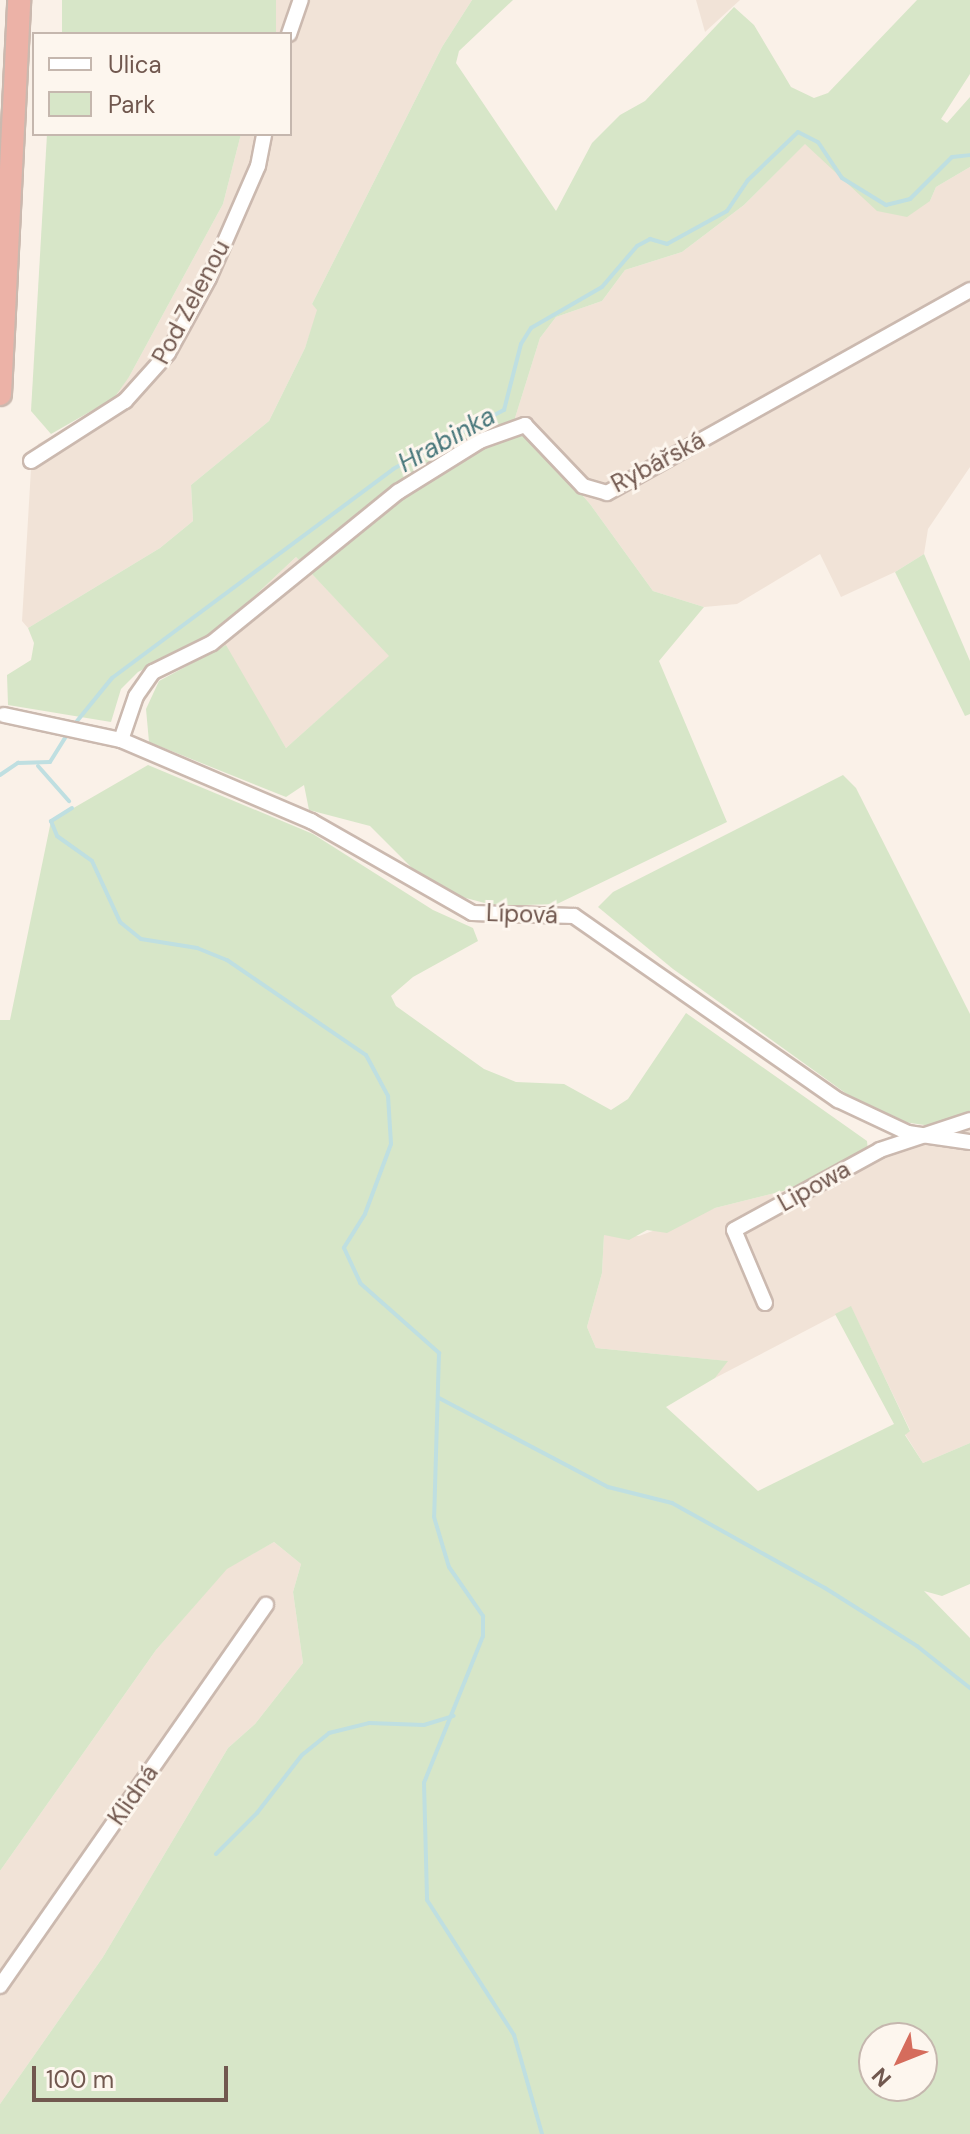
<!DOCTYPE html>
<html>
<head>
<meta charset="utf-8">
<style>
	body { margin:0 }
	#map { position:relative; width:970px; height:2134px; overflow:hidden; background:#faf1e8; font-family:"DM Sans",sans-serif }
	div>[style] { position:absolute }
	.residential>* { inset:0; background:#f1e3d7 }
	.green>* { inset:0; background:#d7e6c8; transform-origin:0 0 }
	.stream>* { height:4px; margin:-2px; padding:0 2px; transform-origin:2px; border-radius:2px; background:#bfdfe1 }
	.roads { filter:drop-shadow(2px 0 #cbb9af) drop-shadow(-2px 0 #cbb9af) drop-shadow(0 2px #cbb9af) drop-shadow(0 -2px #cbb9af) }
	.minor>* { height:14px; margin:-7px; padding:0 7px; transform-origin:7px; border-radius:7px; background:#fff }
	.highway>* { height:22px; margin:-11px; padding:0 11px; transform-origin:11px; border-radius:11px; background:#ecb2a7 }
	span { translate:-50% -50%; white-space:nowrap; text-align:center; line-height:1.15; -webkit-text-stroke:6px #fdf6ee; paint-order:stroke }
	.street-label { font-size:24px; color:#71584f }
	.water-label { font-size:26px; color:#48777b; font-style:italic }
	.legend { position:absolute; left:32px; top:32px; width:260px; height:104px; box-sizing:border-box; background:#fdf6ee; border:2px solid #c5b7ae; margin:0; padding:10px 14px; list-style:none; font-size:24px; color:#71584f }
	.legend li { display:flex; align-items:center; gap:16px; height:40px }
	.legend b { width:40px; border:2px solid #c5b7ae }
	.north { position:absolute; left:858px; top:2022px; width:80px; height:80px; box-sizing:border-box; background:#fdf6ee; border:2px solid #c5b7ae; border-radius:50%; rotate:227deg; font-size:22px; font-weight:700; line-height:32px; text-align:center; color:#71584f }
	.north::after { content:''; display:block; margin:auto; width:28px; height:36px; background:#d56c5c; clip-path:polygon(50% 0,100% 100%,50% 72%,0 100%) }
	.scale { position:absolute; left:32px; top:2066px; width:196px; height:36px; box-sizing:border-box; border:4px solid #71584f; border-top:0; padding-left:10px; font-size:24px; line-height:28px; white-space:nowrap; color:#71584f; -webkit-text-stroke:6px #fdf6ee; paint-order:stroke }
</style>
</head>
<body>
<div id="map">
	<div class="residential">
		<i style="clip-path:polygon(276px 0,472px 0,442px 47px,312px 304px,318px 310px,305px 348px,269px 421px,191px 485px,193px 521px,160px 548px,28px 628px,22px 621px,31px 469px,38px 444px,90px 415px,129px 377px,223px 204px,241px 134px,290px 134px,290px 34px,263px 34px)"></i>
		<i style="clip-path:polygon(696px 0,740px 0,705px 32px)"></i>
		<i style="clip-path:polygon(805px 143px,838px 173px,930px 201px,936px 187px,970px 167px,970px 467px,928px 529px,924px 554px,895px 572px,841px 597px,820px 554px,737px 604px,704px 607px,653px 591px,590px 504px,515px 418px,540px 338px,556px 317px,602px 301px,625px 270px,682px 252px,744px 205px)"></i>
		<i style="clip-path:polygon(296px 557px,390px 656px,286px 748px,215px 633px)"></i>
		<i style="clip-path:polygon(970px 1113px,970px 1443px,923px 1463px,905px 1434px,910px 1430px,851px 1307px,715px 1378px,727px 1361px,596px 1348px,587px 1327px,602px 1273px,604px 1235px,639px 1236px,715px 1208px,787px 1190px,922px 1126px)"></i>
		<i style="clip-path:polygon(274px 1542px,301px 1564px,293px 1592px,303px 1663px,255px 1724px,228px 1748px,103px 1957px,0 2104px,0 1871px,156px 1650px,227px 1568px)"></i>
	</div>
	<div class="green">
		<i style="left:62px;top:0;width:214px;height:35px"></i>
		<i style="clip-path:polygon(472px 0,513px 0,459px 51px,456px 63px,556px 211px,592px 143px,620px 115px,645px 101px,734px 7px,754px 25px,791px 87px,814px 98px,828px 93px,917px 0,970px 0,970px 74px,941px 119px,947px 123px,970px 97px,970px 167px,936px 187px,930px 201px,907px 217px,877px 211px,805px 144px,744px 205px,682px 252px,625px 270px,602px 301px,556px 317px,540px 338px,515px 418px,590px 504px,653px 591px,704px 607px,659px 661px,727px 822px,557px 904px,496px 906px,462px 897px,419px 875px,370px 826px,309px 810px,304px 785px,286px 797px,149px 742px,146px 709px,159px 681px,226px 645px,286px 748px,389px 656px,296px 557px,215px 633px,138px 672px,121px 689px,111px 722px,8px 705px,7px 675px,31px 660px,34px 643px,28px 628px,160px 548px,193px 521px,191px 485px,269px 421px,305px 348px,317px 310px,312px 304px,442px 47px)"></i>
		<i style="clip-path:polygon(47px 134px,241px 134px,223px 204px,129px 377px,114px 398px,51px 434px,31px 411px)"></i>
		<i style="clip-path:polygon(924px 554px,970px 661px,970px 714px,965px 716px,895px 572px)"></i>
		<i style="clip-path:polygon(evenodd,148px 765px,313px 834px,433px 910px,473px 928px,478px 941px,413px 977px,391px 996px,396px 1006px,484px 1069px,516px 1082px,564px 1084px,611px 1110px,628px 1099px,686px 1013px,867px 1141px,868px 1151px,787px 1190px,715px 1208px,667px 1233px,647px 1230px,629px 1240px,604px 1235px,602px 1273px,587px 1327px,596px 1348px,728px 1361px,715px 1378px,666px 1407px,758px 1491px,894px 1424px,835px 1314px,851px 1306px,910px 1431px,905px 1435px,923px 1463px,970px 1443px,970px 1584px,942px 1596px,924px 1591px,970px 1638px,970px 2134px,0 2134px,0 2104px,103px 1957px,228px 1748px,255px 1724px,303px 1663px,293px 1592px,301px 1564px,274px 1542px,227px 1569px,156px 1650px,0 1871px,0 1020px,10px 1020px,51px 821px,148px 765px,874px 2038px,922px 2038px,922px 2086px,874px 2086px,874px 2038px)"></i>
		<i style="clip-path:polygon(843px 775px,856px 788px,970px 1014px,970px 1113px,931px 1126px,897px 1121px,862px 1105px,673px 969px,598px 907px,613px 892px)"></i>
	</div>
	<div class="stream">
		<i style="left:73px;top:726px;width:62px;rotate:-50.9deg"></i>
		<i style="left:112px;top:678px;width:350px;rotate:-36.6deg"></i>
		<i style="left:393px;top:469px;width:126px;rotate:-28deg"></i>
		<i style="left:504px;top:410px;width:68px;rotate:-75.6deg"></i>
		<i style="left:521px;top:344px;width:19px;rotate:-58deg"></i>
		<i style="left:531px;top:328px;width:82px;rotate:-30deg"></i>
		<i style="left:602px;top:287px;width:54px;rotate:-49.5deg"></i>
		<i style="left:637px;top:246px;width:15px;rotate:-28deg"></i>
		<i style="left:650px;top:239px;width:18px;rotate:16deg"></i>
		<i style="left:667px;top:244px;width:68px;rotate:-28.8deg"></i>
		<i style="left:727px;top:211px;width:37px;rotate:-56deg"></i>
		<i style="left:748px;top:180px;width:69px;rotate:-43.8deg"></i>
		<i style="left:798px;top:132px;width:22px;rotate:27deg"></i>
		<i style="left:818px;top:142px;width:43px;rotate:56.3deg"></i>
		<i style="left:842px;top:178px;width:52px;rotate:31.5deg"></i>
		<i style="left:886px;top:205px;width:25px;rotate:-14deg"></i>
		<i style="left:910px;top:199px;width:59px;rotate:-45deg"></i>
		<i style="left:952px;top:157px;width:18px;rotate:-6deg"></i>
		<i style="left:38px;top:766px;width:47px;rotate:48.5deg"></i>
		<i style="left:0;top:775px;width:22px;rotate:-34deg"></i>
		<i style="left:18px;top:763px;width:32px;rotate:-2deg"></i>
		<i style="left:50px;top:762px;width:34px;rotate:-58deg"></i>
		<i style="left:72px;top:808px;width:25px;rotate:148deg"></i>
		<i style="left:51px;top:821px;width:16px;rotate:68deg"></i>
		<i style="left:57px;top:836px;width:43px;rotate:35.5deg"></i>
		<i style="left:92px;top:861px;width:67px;rotate:65.3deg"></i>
		<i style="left:120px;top:922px;width:27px;rotate:39deg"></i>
		<i style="left:141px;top:939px;width:57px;rotate:9.1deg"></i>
		<i style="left:197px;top:948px;width:32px;rotate:22deg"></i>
		<i style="left:227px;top:960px;width:168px;rotate:34.4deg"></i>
		<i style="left:366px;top:1055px;width:47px;rotate:61.8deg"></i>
		<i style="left:388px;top:1096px;width:48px;rotate:86.4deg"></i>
		<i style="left:391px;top:1144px;width:75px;rotate:110.4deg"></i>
		<i style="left:365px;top:1214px;width:40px;rotate:122deg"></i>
		<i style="left:344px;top:1248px;width:38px;rotate:65deg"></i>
		<i style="left:360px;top:1283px;width:106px;rotate:41.5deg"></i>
		<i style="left:439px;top:1353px;width:164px;rotate:91.7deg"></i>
		<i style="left:434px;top:1517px;width:52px;rotate:73.3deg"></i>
		<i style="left:449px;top:1567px;width:60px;rotate:55.2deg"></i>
		<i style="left:483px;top:1616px;width:20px;rotate:90deg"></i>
		<i style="left:483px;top:1636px;width:158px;rotate:111.9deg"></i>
		<i style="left:424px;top:1783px;width:117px;rotate:88.5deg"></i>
		<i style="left:427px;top:1900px;width:161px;rotate:57.2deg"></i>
		<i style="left:514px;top:2035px;width:103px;rotate:74.2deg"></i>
		<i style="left:439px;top:1398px;width:191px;rotate:27.8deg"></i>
		<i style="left:608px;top:1487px;width:66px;rotate:14deg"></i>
		<i style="left:672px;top:1503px;width:175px;rotate:29.1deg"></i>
		<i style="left:825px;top:1588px;width:109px;rotate:32.2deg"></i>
		<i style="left:917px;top:1646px;width:68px;rotate:38.4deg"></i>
		<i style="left:216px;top:1854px;width:58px;rotate:-45deg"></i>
		<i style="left:257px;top:1813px;width:73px;rotate:-52.2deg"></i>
		<i style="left:302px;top:1755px;width:35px;rotate:-39deg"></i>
		<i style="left:329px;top:1733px;width:41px;rotate:-14deg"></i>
		<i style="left:369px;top:1723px;width:55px;rotate:2.1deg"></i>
		<i style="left:424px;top:1725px;width:31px;rotate:-17deg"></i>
	</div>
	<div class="roads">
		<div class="minor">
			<i style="left:289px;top:34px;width:36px;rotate:-71deg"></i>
			<i style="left:31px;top:461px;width:112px;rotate:-32.6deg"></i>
			<i style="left:125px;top:401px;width:64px;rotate:-48.1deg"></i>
			<i style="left:168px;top:353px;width:85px;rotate:-61.3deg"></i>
			<i style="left:209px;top:278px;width:122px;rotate:-66.4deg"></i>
			<i style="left:258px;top:166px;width:33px;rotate:-79deg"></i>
			<i style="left:4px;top:715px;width:120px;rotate:12.1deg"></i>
			<i style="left:121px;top:740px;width:207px;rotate:23.1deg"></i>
			<i style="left:311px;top:821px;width:185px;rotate:29.7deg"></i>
			<i style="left:472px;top:913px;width:102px;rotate:1.7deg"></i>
			<i style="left:574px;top:916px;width:322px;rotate:34.9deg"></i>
			<i style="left:838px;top:1100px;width:77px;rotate:25.2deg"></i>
			<i style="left:908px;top:1133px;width:63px;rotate:8.3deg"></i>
			<i style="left:121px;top:740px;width:46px;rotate:-71.2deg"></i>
			<i style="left:136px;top:696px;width:29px;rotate:-55deg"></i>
			<i style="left:153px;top:672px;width:66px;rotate:-26.2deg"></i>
			<i style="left:212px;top:643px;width:240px;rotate:-39.1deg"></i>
			<i style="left:398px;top:492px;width:97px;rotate:-31.9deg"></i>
			<i style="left:480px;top:441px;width:48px;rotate:-19.6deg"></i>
			<i style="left:525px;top:425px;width:84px;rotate:46.4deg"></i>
			<i style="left:583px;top:486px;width:25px;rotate:16deg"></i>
			<i style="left:607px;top:493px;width:416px;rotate:-29.2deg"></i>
			<i style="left:765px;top:1303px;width:79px;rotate:-113deg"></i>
			<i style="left:734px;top:1230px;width:166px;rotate:-28.7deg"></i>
			<i style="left:880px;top:1150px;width:95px;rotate:-18.4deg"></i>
			<i style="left:0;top:1986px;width:465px;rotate:-55.1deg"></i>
		</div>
		<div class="highway">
			<i style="left:0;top:394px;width:394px;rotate:-87.2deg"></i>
		</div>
	</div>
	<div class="street-label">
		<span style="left:191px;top:302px;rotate:-62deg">Pod Zelenou</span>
		<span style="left:658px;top:462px;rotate:-28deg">Rybářská</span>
		<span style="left:522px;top:914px;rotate:2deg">Lípová</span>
		<span style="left:814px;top:1186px;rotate:-29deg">Lipowa</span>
		<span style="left:133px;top:1795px;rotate:-55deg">Klidná</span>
	</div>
	<div class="water-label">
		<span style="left:447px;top:440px;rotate:-29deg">Hrabinka</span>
	</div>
	<ul class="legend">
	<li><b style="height:10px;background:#fff"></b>Ulica</li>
	<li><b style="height:22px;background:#d7e6c8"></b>Park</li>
	</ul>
	<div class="north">N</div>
	<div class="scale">100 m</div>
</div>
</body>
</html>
